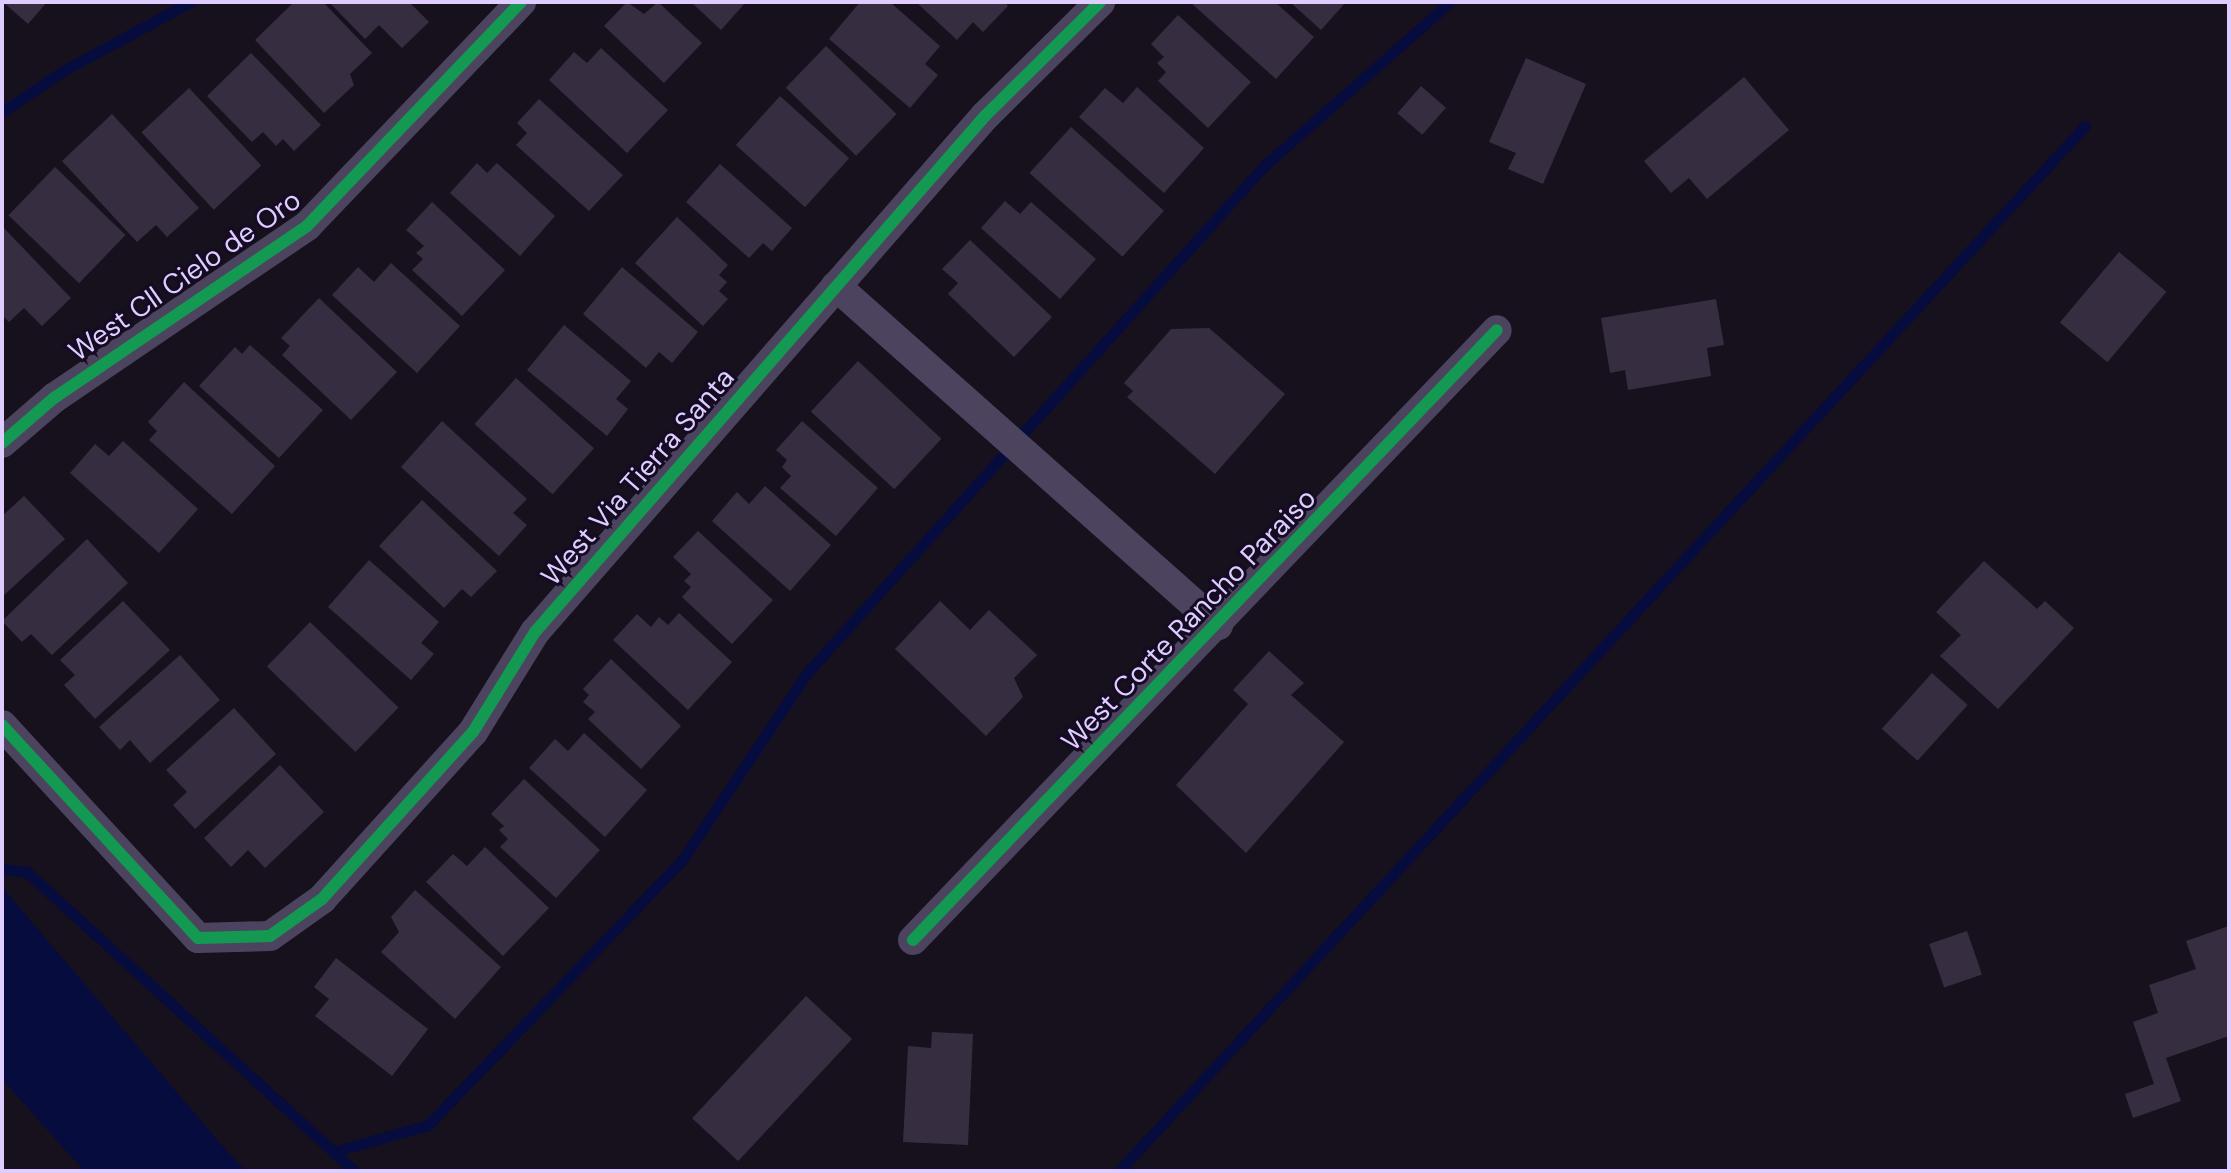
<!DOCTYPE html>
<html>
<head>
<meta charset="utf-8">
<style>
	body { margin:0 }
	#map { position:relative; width:2231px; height:1173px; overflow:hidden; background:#16111d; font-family:"DM Sans",sans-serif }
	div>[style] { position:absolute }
	.water>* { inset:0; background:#070c3f }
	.stream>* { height:11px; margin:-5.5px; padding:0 5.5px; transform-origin:5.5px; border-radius:5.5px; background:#070c3f }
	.building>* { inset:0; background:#362e40; transform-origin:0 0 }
	.minor>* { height:30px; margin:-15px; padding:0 15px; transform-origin:15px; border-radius:15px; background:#4c445f }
	.cycleway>* { height:12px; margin:-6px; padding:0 6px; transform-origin:6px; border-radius:6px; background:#139951 }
	span { translate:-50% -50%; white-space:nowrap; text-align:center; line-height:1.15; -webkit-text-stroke:6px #150b23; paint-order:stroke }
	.street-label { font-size:28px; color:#dfcdff }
	.frame { position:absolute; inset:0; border:4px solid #dfcdff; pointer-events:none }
</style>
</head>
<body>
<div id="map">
	<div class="water">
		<i style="clip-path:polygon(2px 887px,226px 1150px,246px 1171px,84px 1171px,2px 1079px)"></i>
	</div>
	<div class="stream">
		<i style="left:2px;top:112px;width:73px;rotate:-33.9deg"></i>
		<i style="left:63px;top:71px;width:145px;rotate:-28.5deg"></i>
		<i style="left:2px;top:869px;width:25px;rotate:7deg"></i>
		<i style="left:27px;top:872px;width:443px;rotate:42.4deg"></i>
		<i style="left:333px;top:1152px;width:99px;rotate:-15.9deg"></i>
		<i style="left:428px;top:1125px;width:368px;rotate:-46.2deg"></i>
		<i style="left:683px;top:859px;width:224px;rotate:-56.3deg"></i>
		<i style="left:807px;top:673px;width:683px;rotate:-47.97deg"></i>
		<i style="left:1264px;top:166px;width:248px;rotate:-41.4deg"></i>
		<i style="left:1119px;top:1171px;width:1423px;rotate:-47.25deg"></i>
	</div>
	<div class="building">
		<i style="clip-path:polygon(3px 2px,47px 2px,28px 24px)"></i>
		<i style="clip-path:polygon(294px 2px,323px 2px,372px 53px,350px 74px,354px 85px,324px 113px,255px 40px)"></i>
		<i style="clip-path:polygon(329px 2px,409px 2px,429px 22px,402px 48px,379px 25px,365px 39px)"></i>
		<i style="clip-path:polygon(627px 2px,644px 14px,658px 2px,702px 43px,664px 83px,604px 26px)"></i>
		<i style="clip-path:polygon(691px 2px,746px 2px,721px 30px)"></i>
		<i style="clip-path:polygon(860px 2px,890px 2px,940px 46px,925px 64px,938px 75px,910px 108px,829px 39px)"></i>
		<i style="clip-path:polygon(916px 2px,1004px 2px,1008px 6px,983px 32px,973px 22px,957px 40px)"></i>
		<i style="clip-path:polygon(1190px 2px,1275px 2px,1314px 37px,1276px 79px)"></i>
		<i style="clip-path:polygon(1290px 2px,1346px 2px,1321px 30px)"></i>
		<i style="clip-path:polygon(1178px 15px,1251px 82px,1208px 128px,1158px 81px,1166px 72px,1157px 63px,1164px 57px,1151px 44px)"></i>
		<i style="left:826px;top:46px;width:98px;height:58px;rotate:44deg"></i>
		<i style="clip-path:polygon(601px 48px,668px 110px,627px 153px,549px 80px,574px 52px,587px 63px)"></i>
		<i style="clip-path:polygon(251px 53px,321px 125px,294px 151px,283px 139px,276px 146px,263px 132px,252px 142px,207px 96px)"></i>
		<i style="clip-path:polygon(1526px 58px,1586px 84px,1543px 184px,1508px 169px,1516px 153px,1489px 142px)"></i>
		<i style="clip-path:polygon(1744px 77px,1789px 130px,1707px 199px,1689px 178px,1671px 193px,1644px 161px)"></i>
		<i style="left:1421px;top:86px;width:33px;height:36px;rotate:41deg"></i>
		<i style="clip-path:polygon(1137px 87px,1204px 148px,1164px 193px,1079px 117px,1105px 88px,1123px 103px)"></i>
		<i style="left:189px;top:88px;width:106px;height:65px;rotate:47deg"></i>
		<i style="left:780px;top:96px;width:93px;height:66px;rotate:42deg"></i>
		<i style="clip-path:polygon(539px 99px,623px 175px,589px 211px,516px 145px,527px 133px,517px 123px)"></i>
		<i style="clip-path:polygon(112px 114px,199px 208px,167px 237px,156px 225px,137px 242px,62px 161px)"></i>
		<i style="left:1071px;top:127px;width:125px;height:62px;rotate:42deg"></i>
		<i style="clip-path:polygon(477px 163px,487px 173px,497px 163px,555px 216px,520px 256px,450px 193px)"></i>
		<i style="clip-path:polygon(720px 164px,792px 228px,772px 251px,763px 243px,749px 258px,686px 202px)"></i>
		<i style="left:55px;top:167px;width:98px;height:67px;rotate:44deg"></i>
		<i style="clip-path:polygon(1005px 201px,1020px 214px,1031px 202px,1096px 259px,1060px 299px,981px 228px)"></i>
		<i style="clip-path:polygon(432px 202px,505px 270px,462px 316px,412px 270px,423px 259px,416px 253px,424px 246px,406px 230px)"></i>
		<i style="clip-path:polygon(677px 217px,728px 265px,719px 275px,727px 282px,719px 291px,728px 299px,703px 326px,635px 263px)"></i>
		<i style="clip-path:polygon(2px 226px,71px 298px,42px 326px,24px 308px,9px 322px,2px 315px)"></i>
		<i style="clip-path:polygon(970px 240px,1052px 317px,1014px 357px,948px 294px,958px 283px,942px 269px)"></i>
		<i style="left:2119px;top:252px;width:62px;height:92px;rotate:40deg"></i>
		<i style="clip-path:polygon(391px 263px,460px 326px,417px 373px,332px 295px,358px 267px,374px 282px)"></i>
		<i style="clip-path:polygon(622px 267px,698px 332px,672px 363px,659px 352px,646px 368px,583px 314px)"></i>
		<i style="clip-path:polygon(319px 298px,397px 372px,351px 420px,282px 355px,290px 346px,281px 338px)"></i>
		<i style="clip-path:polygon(1716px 299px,1724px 345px,1707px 348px,1711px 376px,1628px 390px,1625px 370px,1610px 373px,1601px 318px)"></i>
		<i style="clip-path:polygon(564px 325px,631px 381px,616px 399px,628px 409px,607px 436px,527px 370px)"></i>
		<i style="clip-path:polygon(1209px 328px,1285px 394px,1215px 474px,1127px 397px,1133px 391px,1124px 383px,1171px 329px)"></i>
		<i style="clip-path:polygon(250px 345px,323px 410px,279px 458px,199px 386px,235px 347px,242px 354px)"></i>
		<i style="left:858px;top:361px;width:114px;height:69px;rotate:43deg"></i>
		<i style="left:516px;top:378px;width:105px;height:62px;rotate:42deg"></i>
		<i style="clip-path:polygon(184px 382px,275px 466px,232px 514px,149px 440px,157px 431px,148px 422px)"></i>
		<i style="clip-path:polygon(442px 421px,527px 499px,513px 513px,527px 525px,499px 556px,401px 467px)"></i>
		<i style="clip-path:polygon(802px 421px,878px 488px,836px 536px,780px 488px,791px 476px,782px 467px,787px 460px,776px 450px)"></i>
		<i style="clip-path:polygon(123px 441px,198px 509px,159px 553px,70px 473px,95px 444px,109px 456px)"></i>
		<i style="clip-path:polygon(765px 486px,831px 545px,790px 591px,712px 521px,737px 492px,749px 504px)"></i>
		<i style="clip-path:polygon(24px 496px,65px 539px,2px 597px,2px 516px)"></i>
		<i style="clip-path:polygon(422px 500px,497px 571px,471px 597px,462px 589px,444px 608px,379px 546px)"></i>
		<i style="clip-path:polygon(698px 531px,773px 600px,732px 644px,682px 597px,691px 587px,684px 581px,691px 574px,673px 557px)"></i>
		<i style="clip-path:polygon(87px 539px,128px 583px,52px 655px,31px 634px,22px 642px,2px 621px)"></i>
		<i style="clip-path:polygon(369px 560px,439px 622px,421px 643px,434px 654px,411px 680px,328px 607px)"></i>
		<i style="clip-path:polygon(1984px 561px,2037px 609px,2045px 601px,2074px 628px,1998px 709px,1940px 656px,1961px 635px,1936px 612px)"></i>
		<i style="clip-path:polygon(123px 601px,170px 650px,95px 719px,64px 685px,75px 675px,60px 660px)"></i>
		<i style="clip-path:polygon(940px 601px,970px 630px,989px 610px,1037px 655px,1014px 678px,1023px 697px,986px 736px,895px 649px)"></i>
		<i style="clip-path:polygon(679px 613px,732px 662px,688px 710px,613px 640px,637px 614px,651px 627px,659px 617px,668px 625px)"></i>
		<i style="left:310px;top:622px;width:123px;height:62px;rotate:44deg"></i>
		<i style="clip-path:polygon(1269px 651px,1304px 683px,1291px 695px,1344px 742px,1246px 853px,1176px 785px,1248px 704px,1233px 690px)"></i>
		<i style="clip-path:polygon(180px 655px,220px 700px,150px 763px,130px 740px,120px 750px,99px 727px)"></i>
		<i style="clip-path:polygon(611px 659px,681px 726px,641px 769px,588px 719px,595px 712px,583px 702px,589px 695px,583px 689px)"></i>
		<i style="left:1932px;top:673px;width:48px;height:75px;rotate:42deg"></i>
		<i style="clip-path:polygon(234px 708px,276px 754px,195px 829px,173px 805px,187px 792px,166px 770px)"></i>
		<i style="clip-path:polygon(584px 733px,647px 790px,605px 837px,529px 768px,555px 739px,568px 751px)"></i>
		<i style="clip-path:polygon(280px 765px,324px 812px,265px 868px,248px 850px,231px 867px,204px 838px)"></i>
		<i style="clip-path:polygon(524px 779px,600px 850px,556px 898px,500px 847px,508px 839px,499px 830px,504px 826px,491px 814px)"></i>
		<i style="clip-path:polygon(485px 847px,549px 908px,503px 956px,426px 882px,453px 854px,467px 866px)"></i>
		<i style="clip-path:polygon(415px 890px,501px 967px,455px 1019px,381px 952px,399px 932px,391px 917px)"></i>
		<i style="clip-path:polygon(2229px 926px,2229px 1036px,2166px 1058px,2181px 1101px,2133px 1118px,2125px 1094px,2154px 1084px,2133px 1022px,2158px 1013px,2149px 985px,2196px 969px,2186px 941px)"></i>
		<i style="left:1967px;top:931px;width:46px;height:40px;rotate:71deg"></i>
		<i style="clip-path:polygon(336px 958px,428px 1029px,392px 1076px,315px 1016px,329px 999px,314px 987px)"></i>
		<i style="left:806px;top:996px;width:63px;height:167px;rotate:43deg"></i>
		<i style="clip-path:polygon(932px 1032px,973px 1034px,968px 1145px,903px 1142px,908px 1046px,931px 1048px)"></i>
	</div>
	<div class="minor">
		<i style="left:836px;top:286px;width:511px;rotate:41.59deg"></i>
		<i style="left:2px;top:443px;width:69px;rotate:-40.9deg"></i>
		<i style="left:54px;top:398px;width:306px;rotate:-34.2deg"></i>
		<i style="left:307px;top:226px;width:310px;rotate:-46.3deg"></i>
		<i style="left:2px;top:725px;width:289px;rotate:47.4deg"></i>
		<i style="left:198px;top:938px;width:72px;rotate:-1.6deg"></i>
		<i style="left:270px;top:936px;width:64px;rotate:-35.4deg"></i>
		<i style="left:322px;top:899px;width:225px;rotate:-47.9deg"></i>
		<i style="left:473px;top:732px;width:118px;rotate:-58.2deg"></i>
		<i style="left:535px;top:632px;width:685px;rotate:-48.91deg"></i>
		<i style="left:985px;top:116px;width:162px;rotate:-44.7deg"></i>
		<i style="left:913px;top:940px;width:844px;rotate:-46.25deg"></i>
	</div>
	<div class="cycleway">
		<i style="left:2px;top:443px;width:69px;rotate:-40.9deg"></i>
		<i style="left:54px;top:398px;width:306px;rotate:-34.2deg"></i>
		<i style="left:307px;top:226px;width:310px;rotate:-46.3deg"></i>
		<i style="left:2px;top:725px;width:289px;rotate:47.4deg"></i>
		<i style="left:198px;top:938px;width:72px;rotate:-1.6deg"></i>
		<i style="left:270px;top:936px;width:64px;rotate:-35.4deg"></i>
		<i style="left:322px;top:899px;width:225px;rotate:-47.9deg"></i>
		<i style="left:473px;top:732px;width:118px;rotate:-58.2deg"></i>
		<i style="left:535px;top:632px;width:685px;rotate:-48.91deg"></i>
		<i style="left:985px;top:116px;width:162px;rotate:-44.7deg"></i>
		<i style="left:913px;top:940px;width:844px;rotate:-46.25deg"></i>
	</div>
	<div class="street-label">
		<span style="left:185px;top:276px;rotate:-35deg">West Cll Cielo de Oro</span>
		<span style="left:638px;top:477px;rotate:-49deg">West Via Tierra Santa</span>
		<span style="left:1189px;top:620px;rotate:-46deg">West Corte Rancho Paraiso</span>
	</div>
	<div class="frame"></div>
</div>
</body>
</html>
